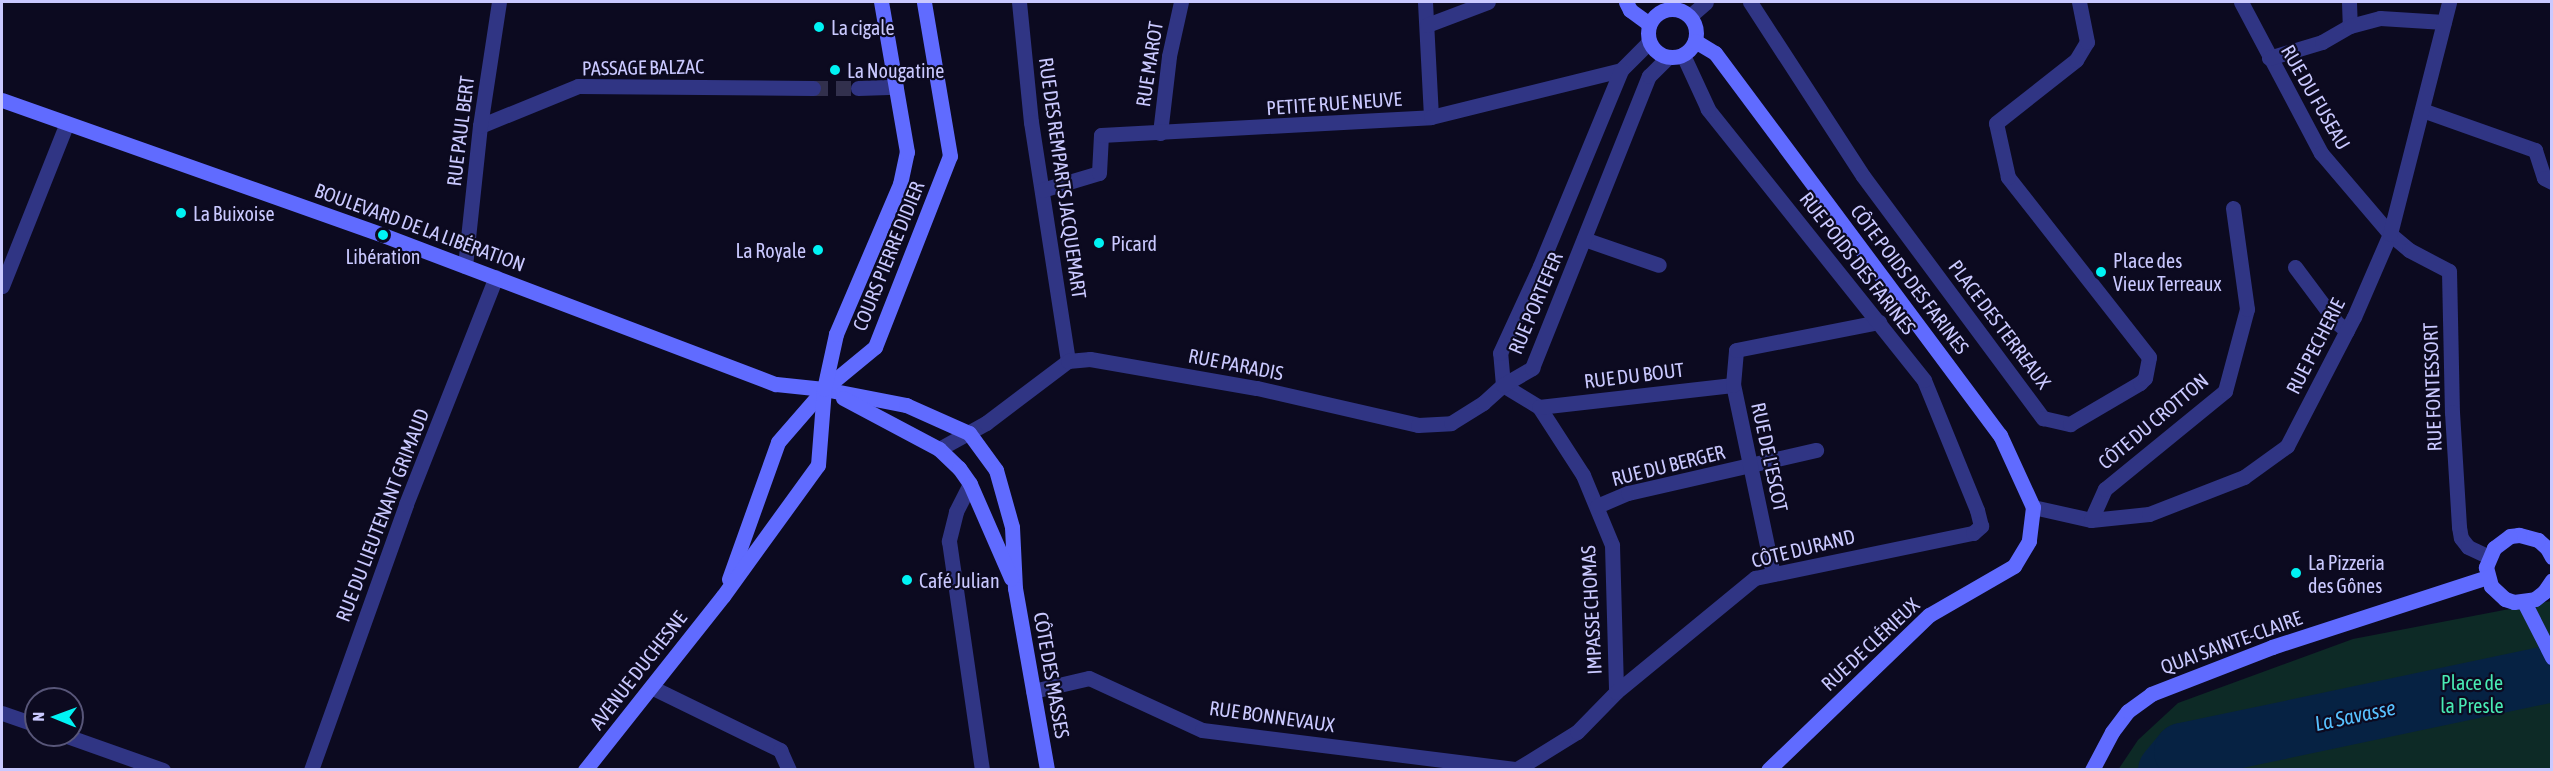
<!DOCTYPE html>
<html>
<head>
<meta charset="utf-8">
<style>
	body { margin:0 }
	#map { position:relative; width:2553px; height:771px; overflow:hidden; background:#0c0a20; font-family:"Asap Condensed",sans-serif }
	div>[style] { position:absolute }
	.green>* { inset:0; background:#0d2a26 }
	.river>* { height:57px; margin:-28.5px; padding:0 28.5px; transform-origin:28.5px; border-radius:28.5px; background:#062243 }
	.street-tunnel>* { height:15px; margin-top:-7.5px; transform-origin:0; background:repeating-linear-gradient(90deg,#32304d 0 15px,transparent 0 23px) }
	.street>* { height:15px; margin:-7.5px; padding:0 7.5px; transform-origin:7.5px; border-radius:7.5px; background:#303584 }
	.secondary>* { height:15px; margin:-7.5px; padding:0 7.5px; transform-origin:7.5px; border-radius:7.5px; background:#606bff }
	.secondary>.ring { margin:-7.5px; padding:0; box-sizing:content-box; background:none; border:15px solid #606bff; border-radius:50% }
	.dots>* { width:16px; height:16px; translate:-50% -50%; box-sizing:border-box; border:3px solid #0c0a20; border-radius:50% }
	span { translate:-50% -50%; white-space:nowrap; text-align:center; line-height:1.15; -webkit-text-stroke:4.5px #0c0a20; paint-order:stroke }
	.poi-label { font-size:20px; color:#cac9ff }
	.left { translate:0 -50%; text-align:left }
	.right { translate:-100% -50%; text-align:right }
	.street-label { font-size:20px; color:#cac9ff }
	.park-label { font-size:20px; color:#49ebb3 }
	.water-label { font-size:21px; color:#57c1ff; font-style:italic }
	.frame { position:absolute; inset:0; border:3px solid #cac9ff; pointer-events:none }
	.north { position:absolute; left:24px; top:687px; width:60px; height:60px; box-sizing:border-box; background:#0c0a20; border:2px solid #585679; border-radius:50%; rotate:271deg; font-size:16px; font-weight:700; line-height:24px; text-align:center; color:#cac9ff }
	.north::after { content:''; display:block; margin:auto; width:21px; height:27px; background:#00f3f4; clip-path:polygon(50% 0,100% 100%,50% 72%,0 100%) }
</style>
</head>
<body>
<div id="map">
	<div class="green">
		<i style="clip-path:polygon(2551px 601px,2551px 769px,2118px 770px,2138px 740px,2178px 703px,2353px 639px)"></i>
	</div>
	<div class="river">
		<i style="left:2166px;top:770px;width:25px;rotate:-50deg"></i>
		<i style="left:2182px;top:751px;width:378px;rotate:-11.9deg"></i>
	</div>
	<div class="street-tunnel">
		<i style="left:813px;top:88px;width:45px"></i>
	</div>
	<div class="street">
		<i style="left:1019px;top:2px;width:121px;rotate:84.3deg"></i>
		<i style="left:1031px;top:122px;width:242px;rotate:81.2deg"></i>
		<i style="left:1425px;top:2px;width:115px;rotate:87deg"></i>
		<i style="left:1750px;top:2px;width:207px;rotate:57deg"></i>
		<i style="left:1863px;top:176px;width:302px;rotate:53.4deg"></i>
		<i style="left:2043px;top:418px;width:28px;rotate:13deg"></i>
		<i style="left:2070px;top:424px;width:81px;rotate:-30.4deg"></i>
		<i style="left:2140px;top:383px;width:7px;rotate:-45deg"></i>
		<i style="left:2145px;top:378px;width:21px;rotate:-79deg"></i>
		<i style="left:2149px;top:357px;width:229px;rotate:-128.1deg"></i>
		<i style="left:2008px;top:177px;width:55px;rotate:-102.5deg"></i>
		<i style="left:1996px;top:123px;width:102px;rotate:-38.2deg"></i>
		<i style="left:2076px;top:60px;width:21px;rotate:-59deg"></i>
		<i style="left:2087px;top:42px;width:41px;rotate:-101.3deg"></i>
		<i style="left:2241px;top:2px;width:171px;rotate:62.1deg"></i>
		<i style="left:2321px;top:153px;width:106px;rotate:49.6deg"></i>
		<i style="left:2390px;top:234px;width:25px;rotate:40deg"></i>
		<i style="left:2409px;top:250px;width:45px;rotate:27.7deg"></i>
		<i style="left:2449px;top:271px;width:141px;rotate:88.8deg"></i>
		<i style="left:2452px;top:412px;width:115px;rotate:86.5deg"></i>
		<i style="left:2459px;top:527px;width:11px;rotate:80deg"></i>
		<i style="left:2461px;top:538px;width:11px;rotate:52deg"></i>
		<i style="left:2468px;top:547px;width:23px;rotate:25deg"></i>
		<i style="left:2349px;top:2px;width:24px;rotate:88deg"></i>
		<i style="left:1690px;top:16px;width:21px;rotate:-41deg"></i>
		<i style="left:1427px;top:25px;width:65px;rotate:-20.7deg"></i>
		<i style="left:2269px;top:58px;width:55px;rotate:-16.8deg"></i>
		<i style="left:2322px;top:42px;width:32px;rotate:-30deg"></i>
		<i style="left:2350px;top:26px;width:31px;rotate:-15deg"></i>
		<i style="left:2380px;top:18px;width:64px;rotate:3.6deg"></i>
		<i style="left:858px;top:88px;width:38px;rotate:-2deg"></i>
		<i style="left:2422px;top:110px;width:120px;rotate:19.5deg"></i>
		<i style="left:2535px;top:150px;width:29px;rotate:72deg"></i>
		<i style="left:2544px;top:178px;width:9px;rotate:27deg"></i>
		<i style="left:480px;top:126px;width:106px;rotate:-22.2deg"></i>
		<i style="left:578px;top:86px;width:235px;rotate:0.5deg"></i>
		<i style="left:1160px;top:133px;width:78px;rotate:-83.3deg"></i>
		<i style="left:1169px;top:56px;width:55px;rotate:-77.5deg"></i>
		<i style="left:1042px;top:190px;width:59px;rotate:-16.6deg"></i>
		<i style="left:1099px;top:173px;width:38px;rotate:-87deg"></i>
		<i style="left:1101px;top:135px;width:330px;rotate:-3.1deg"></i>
		<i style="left:1431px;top:117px;width:196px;rotate:-13.9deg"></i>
		<i style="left:1621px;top:70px;width:38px;rotate:-45deg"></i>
		<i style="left:1584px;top:239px;width:79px;rotate:19.1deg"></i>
		<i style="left:465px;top:266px;width:141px;rotate:-83.9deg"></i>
		<i style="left:480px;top:126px;width:125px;rotate:-81.3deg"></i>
		<i style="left:2295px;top:267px;width:69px;rotate:53.3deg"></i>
		<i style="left:2336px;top:322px;width:14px;rotate:39deg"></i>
		<i style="left:2px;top:286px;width:175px;rotate:-68.3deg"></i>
		<i style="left:1503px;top:385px;width:42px;rotate:31.4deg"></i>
		<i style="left:1539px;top:407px;width:81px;rotate:57.1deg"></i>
		<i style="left:1583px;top:475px;width:76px;rotate:67.5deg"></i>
		<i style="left:1612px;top:545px;width:147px;rotate:88.4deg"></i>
		<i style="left:1503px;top:385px;width:32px;rotate:-95deg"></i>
		<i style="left:1500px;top:353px;width:96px;rotate:-65.3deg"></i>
		<i style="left:1540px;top:266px;width:212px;rotate:-67.5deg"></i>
		<i style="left:1539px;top:407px;width:195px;rotate:-6.5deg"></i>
		<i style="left:939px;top:449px;width:54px;rotate:-29deg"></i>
		<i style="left:986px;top:423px;width:103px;rotate:-37.1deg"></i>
		<i style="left:1068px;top:361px;width:22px;rotate:-5deg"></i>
		<i style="left:1090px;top:359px;width:169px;rotate:9.9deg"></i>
		<i style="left:1257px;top:388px;width:165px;rotate:12.9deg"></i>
		<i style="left:1418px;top:425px;width:33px;rotate:-3deg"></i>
		<i style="left:1451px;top:423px;width:38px;rotate:-32deg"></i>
		<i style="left:1483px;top:403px;width:27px;rotate:-42deg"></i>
		<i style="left:1503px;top:385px;width:34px;rotate:-30deg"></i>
		<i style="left:1532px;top:368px;width:315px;rotate:-68.2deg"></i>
		<i style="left:1649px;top:76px;width:25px;rotate:-45deg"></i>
		<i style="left:970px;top:484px;width:31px;rotate:117deg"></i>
		<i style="left:956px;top:512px;width:30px;rotate:104deg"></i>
		<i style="left:949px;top:541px;width:231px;rotate:81.8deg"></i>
		<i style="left:1597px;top:506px;width:34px;rotate:-23deg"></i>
		<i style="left:1628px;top:493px;width:193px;rotate:-12.9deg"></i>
		<i style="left:2033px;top:507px;width:59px;rotate:12.6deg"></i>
		<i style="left:2091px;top:520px;width:58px;rotate:-5.9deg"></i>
		<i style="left:2149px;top:514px;width:102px;rotate:-21.3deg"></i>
		<i style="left:2244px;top:477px;width:53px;rotate:-35.8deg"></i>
		<i style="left:2287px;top:446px;width:145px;rotate:-62.6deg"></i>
		<i style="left:2354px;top:317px;width:90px;rotate:-66.6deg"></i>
		<i style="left:2390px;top:234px;width:239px;rotate:-75.7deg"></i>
		<i style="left:2091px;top:520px;width:34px;rotate:-66deg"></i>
		<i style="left:2105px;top:489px;width:155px;rotate:-39.2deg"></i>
		<i style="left:2225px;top:391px;width:85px;rotate:-75deg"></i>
		<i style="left:2247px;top:309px;width:102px;rotate:-97.9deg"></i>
		<i style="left:1773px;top:574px;width:193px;rotate:-101.9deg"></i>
		<i style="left:1733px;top:385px;width:35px;rotate:-85deg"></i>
		<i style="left:1736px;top:350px;width:146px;rotate:-11.1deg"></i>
		<i style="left:651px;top:687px;width:144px;rotate:26deg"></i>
		<i style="left:780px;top:750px;width:22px;rotate:66deg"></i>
		<i style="left:1033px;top:691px;width:57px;rotate:-13.1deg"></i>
		<i style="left:1089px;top:678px;width:124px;rotate:24.7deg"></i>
		<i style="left:1202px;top:730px;width:317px;rotate:7.1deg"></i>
		<i style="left:2px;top:713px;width:36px;rotate:19deg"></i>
		<i style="left:64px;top:735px;width:105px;rotate:19.5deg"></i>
		<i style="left:1517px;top:769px;width:70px;rotate:-31.7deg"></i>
		<i style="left:1577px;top:732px;width:56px;rotate:-45.7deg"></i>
		<i style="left:1616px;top:692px;width:180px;rotate:-39.4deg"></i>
		<i style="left:1755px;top:578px;width:223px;rotate:-11.7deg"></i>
		<i style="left:1973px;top:533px;width:11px;rotate:-41deg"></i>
		<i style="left:1981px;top:526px;width:16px;rotate:-104deg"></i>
		<i style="left:1977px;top:510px;width:140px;rotate:-112.2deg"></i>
		<i style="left:1924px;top:380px;width:347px;rotate:-128.6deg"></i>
		<i style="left:1708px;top:109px;width:60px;rotate:-114.8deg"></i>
		<i style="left:311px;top:770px;width:282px;rotate:-70.3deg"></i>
		<i style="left:406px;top:504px;width:244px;rotate:-68.4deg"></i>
	</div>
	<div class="secondary">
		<i style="left:1626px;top:2px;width:9px;rotate:63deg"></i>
		<i style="left:1630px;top:10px;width:24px;rotate:36deg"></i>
		<i class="ring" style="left:1648px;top:9px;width:33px;height:33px"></i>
		<i style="left:1695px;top:41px;width:23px;rotate:31deg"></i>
		<i style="left:1715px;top:53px;width:477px;rotate:53.3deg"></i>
		<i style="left:2000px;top:435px;width:79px;rotate:65.4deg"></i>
		<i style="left:2033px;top:507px;width:34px;rotate:97deg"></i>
		<i style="left:2029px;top:541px;width:29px;rotate:121deg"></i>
		<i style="left:2014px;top:566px;width:98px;rotate:150deg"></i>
		<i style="left:1929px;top:615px;width:223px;rotate:136.1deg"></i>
		<i style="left:2px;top:100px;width:404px;rotate:19.5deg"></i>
		<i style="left:383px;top:235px;width:420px;rotate:20.8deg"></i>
		<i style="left:776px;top:384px;width:48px;rotate:5.9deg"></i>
		<i style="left:824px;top:389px;width:84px;rotate:11deg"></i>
		<i style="left:906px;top:405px;width:69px;rotate:24deg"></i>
		<i style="left:969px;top:433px;width:46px;rotate:53.9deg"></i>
		<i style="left:996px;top:470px;width:59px;rotate:74.3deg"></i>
		<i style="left:1012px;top:527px;width:61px;rotate:87.2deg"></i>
		<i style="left:1015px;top:588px;width:185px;rotate:80deg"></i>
		<i style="left:843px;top:398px;width:109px;rotate:28deg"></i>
		<i style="left:939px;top:449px;width:28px;rotate:44deg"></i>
		<i style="left:959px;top:468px;width:19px;rotate:55deg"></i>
		<i style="left:970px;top:484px;width:103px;rotate:66.4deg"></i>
		<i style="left:2552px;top:557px;width:10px;rotate:-119deg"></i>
		<i style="left:2547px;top:548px;width:12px;rotate:-138deg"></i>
		<i style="left:2538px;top:540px;width:20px;rotate:-165deg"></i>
		<i style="left:2519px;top:535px;width:9px;rotate:174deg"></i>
		<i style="left:2510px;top:536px;width:20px;rotate:143deg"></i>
		<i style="left:2494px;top:548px;width:21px;rotate:113deg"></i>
		<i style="left:2486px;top:567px;width:20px;rotate:75deg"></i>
		<i style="left:2491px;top:586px;width:19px;rotate:43deg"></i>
		<i style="left:2505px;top:599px;width:9px;rotate:18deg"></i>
		<i style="left:2514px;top:602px;width:21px;rotate:-8deg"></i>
		<i style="left:2535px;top:599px;width:11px;rotate:-38deg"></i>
		<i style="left:2544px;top:592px;width:14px;rotate:-56deg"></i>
		<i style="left:729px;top:579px;width:145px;rotate:-70.3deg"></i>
		<i style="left:778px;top:442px;width:70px;rotate:-49deg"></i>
		<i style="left:824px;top:389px;width:66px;rotate:-39.5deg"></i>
		<i style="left:875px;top:347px;width:205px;rotate:-68.6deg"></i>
		<i style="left:950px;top:156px;width:156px;rotate:-99.6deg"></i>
		<i style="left:2524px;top:602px;width:62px;rotate:63deg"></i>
		<i style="left:585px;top:770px;width:222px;rotate:-51.6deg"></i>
		<i style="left:723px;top:596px;width:162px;rotate:-54.1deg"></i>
		<i style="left:818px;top:465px;width:76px;rotate:-85.5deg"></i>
		<i style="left:824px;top:389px;width:56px;rotate:-77.7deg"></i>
		<i style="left:836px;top:334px;width:163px;rotate:-66.9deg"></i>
		<i style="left:900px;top:184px;width:33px;rotate:-78deg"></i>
		<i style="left:907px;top:152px;width:152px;rotate:-99.8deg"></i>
		<i style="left:2092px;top:770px;width:43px;rotate:-62.2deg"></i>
		<i style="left:2112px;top:732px;width:26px;rotate:-53deg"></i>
		<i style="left:2128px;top:711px;width:29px;rotate:-36deg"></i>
		<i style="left:2151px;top:694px;width:130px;rotate:-21.2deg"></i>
		<i style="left:2272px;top:647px;width:227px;rotate:-18deg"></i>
	</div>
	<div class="dots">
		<i style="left:819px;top:27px;background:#00f3f4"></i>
		<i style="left:835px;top:70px;background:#00f3f4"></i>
		<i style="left:181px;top:213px;background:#00f3f4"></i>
		<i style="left:383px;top:235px;background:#00f3f4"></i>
		<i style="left:1099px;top:243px;background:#00f3f4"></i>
		<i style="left:818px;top:250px;background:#00f3f4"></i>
		<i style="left:2101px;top:272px;background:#00f3f4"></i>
		<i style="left:2296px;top:573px;background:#00f3f4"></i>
		<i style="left:907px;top:580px;background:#00f3f4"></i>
	</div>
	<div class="poi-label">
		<span class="left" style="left:831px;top:27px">La cigale</span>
		<span class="left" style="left:847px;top:70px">La Nougatine</span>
		<span class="left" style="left:193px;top:213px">La Buixoise</span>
		<span class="left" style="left:1111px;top:243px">Picard</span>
		<span class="right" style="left:806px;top:250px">La Royale</span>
		<span style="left:383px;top:256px">Libération</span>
		<span class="left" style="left:2113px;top:272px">Place des<br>Vieux Terreaux</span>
		<span class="left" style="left:2308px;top:574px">La Pizzeria<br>des Gônes</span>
		<span class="left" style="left:919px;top:580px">Café Julian</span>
	</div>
	<div class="street-label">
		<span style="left:1149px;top:64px;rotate:-81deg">RUE MAROT</span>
		<span style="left:643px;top:67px;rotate:-1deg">PASSAGE BALZAC</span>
		<span style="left:2316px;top:97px;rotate:60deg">RUE DU FUSEAU</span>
		<span style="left:1334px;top:103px;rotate:-4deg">PETITE RUE NEUVE</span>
		<span style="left:460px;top:131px;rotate:-83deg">RUE PAUL BERT</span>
		<span style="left:1063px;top:178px;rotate:82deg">RUE DES REMPARTS JACQUEMART</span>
		<span style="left:420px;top:227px;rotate:20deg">BOULEVARD DE LA LIBÉRATION</span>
		<span style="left:888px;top:256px;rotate:-68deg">COURS PIERRE DIDIER</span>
		<span style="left:1858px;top:263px;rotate:52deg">RUE POIDS DES FARINES</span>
		<span style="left:1910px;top:279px;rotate:53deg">CÔTE POIDS DES FARINES</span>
		<span style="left:1535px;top:303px;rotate:-67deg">RUE PORTEFER</span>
		<span style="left:2000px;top:324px;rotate:53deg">PLACE DES TERREAUX</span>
		<span style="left:2315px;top:346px;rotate:-63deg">RUE PECHERIE</span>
		<span style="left:1236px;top:364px;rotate:11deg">RUE PARADIS</span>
		<span style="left:1634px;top:375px;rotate:-7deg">RUE DU BOUT</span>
		<span style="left:2432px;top:387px;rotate:-92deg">RUE FONTESSORT</span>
		<span style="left:2153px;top:421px;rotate:-40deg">CÔTE DU CROTTON</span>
		<span style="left:1770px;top:457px;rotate:78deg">RUE DE L'ESCOT</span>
		<span style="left:1668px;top:465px;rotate:-14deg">RUE DU BERGER</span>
		<span style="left:382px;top:515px;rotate:-69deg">RUE DU LIEUTENANT GRIMAUD</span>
		<span style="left:1803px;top:548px;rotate:-14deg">CÔTE DURAND</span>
		<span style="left:1591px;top:610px;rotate:-93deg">IMPASSE CHOMAS</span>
		<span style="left:2231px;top:642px;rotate:-20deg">QUAI SAINTE-CLAIRE</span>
		<span style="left:1870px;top:644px;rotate:-43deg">RUE DE CLÉRIEUX</span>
		<span style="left:638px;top:670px;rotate:-52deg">AVENUE DUCHESNE</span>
		<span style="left:1052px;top:675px;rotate:80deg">CÔTE DES MASSES</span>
		<span style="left:1272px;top:716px;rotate:8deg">RUE BONNEVAUX</span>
	</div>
	<div class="park-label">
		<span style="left:2472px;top:694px">Place de<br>la Presle</span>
	</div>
	<div class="water-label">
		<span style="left:2355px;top:715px;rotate:-12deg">La Savasse</span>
	</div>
	<div class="frame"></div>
	<div class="north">N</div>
</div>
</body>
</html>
